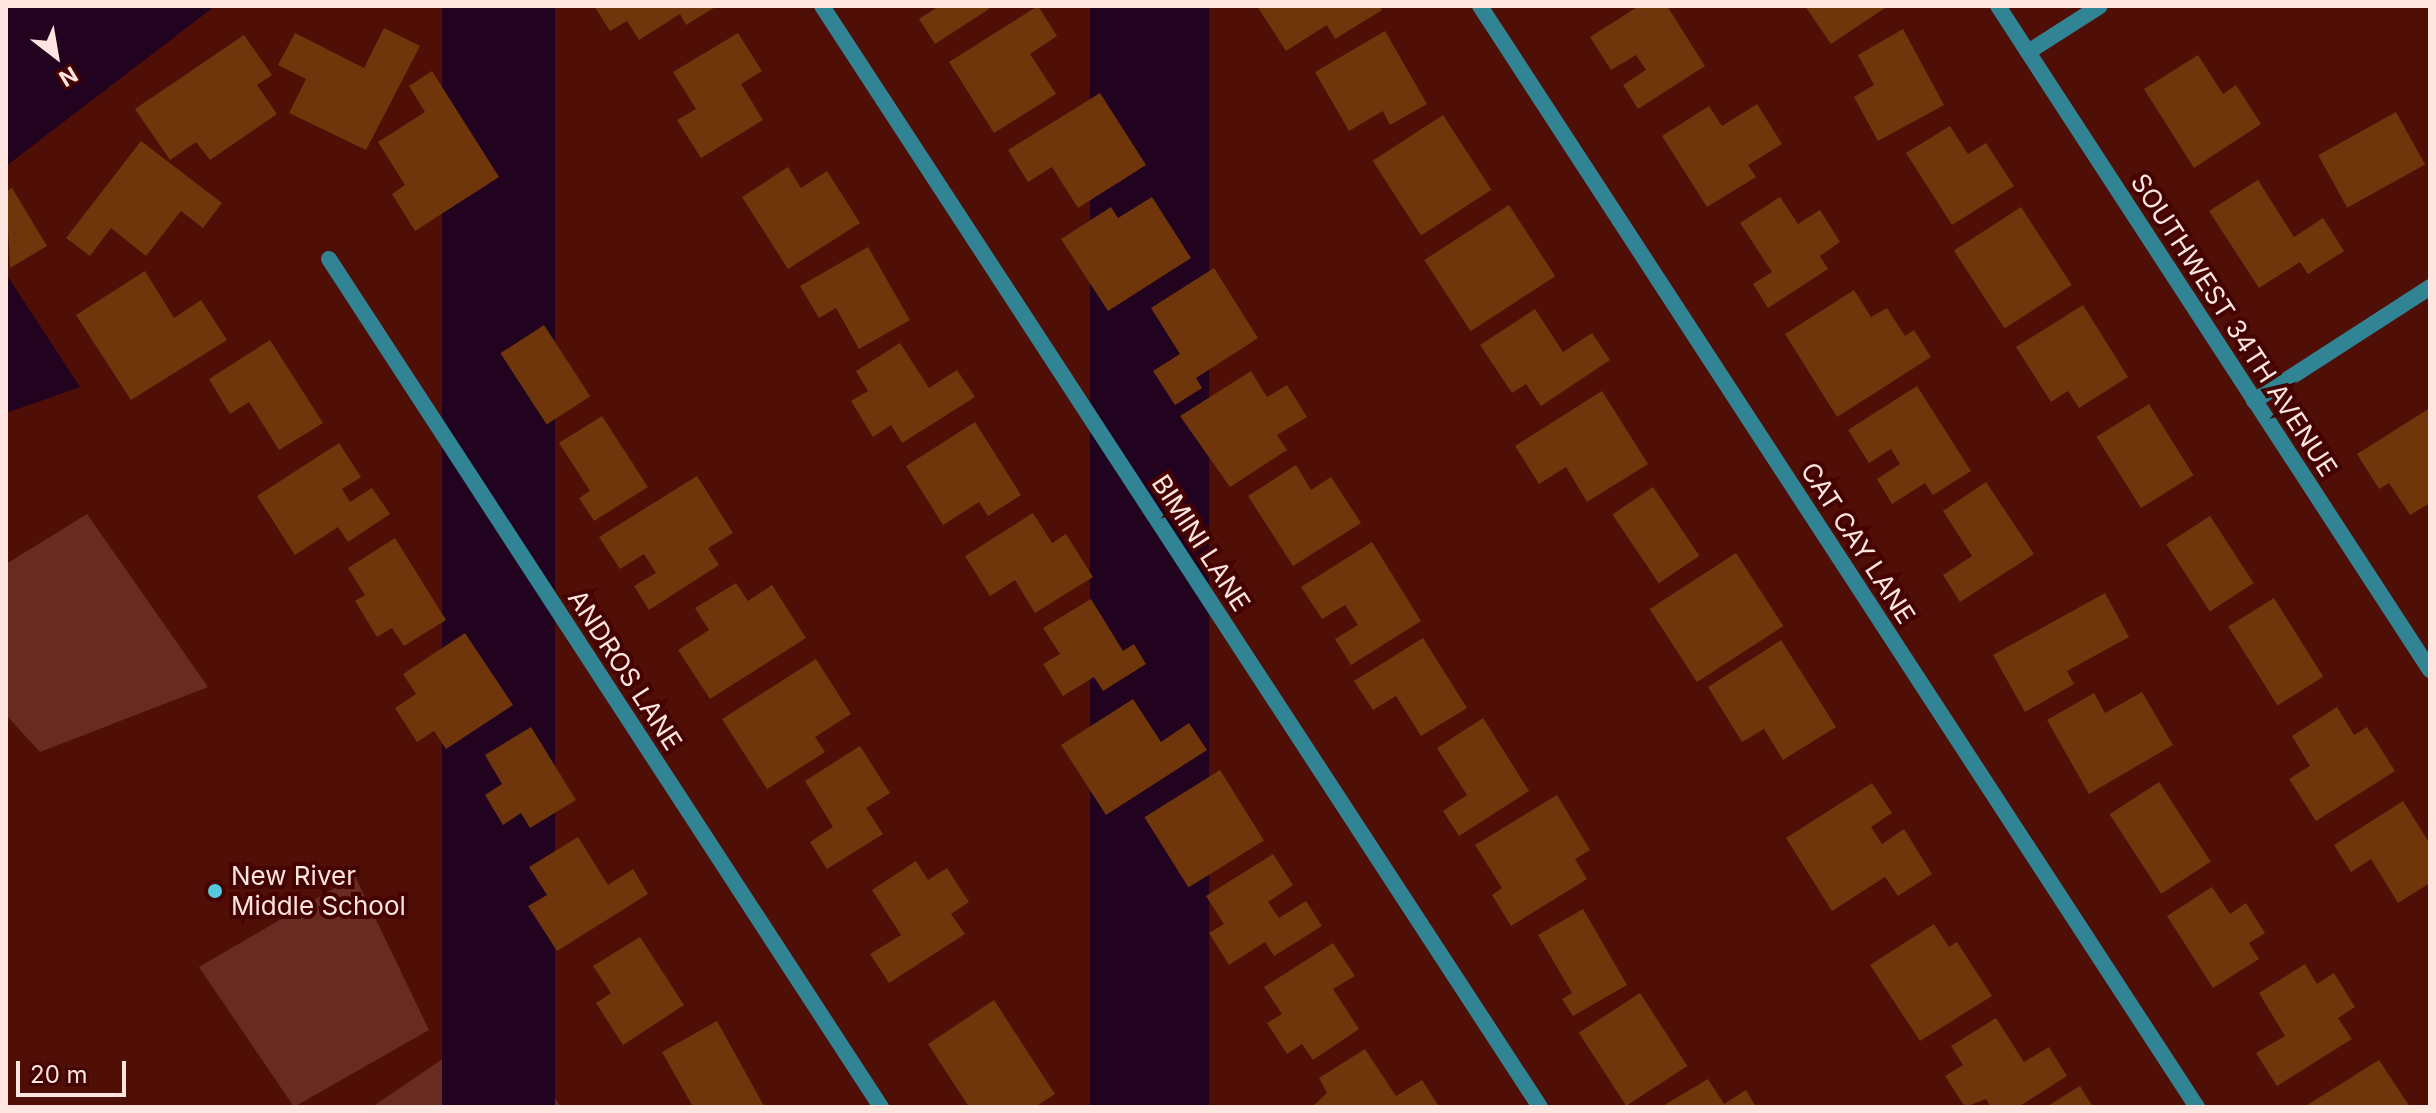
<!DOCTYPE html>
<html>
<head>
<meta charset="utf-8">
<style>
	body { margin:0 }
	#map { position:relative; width:2436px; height:1113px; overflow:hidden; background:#4f0e06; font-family:Inter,sans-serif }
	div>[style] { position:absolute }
	.green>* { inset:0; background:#692b21 }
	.water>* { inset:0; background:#21021f; transform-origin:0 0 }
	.building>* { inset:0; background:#70360b; transform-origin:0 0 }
	.street>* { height:16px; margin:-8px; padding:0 8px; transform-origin:8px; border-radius:8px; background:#318493 }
	.dots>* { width:22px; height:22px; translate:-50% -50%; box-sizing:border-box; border:4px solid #440200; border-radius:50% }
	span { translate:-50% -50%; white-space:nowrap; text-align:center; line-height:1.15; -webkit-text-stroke:8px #440200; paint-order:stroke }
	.street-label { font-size:26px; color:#ffe5e0 }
	.poi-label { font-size:26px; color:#ffe5e0 }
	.left { translate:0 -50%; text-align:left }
	.frame { position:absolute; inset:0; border:8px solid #ffe5e0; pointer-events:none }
	.north { position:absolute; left:16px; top:16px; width:80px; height:80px; -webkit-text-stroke:6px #440200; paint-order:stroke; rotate:149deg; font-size:22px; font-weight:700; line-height:32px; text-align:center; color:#ffe5e0 }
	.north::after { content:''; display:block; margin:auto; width:28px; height:36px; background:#ffe5e0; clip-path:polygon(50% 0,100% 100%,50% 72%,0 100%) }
	.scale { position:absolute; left:16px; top:1061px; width:110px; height:36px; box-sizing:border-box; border:4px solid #ffe5e0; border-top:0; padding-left:10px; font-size:24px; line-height:28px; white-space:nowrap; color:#ffe5e0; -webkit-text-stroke:6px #440200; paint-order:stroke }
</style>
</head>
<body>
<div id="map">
	<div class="green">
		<i style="clip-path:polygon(87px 514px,208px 687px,40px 752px,6px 715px,6px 564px)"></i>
		<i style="clip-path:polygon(355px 876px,429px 1030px,294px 1107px,199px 967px)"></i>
		<i style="clip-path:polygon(501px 1019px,561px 1107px,372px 1107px)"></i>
	</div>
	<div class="water">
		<i style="clip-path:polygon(6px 6px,215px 6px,6px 166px)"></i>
		<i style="left:442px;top:6px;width:113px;height:1311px"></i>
		<i style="left:1090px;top:6px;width:119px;height:1313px"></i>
		<i style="clip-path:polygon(6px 274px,80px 387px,6px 413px)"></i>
	</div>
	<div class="building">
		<i style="clip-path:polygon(594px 6px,717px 6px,686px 25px,680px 14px,639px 40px,627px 21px,610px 31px)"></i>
		<i style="clip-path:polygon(939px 6px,987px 6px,989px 9px,935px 44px,919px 19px)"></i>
		<i style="clip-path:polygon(1038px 6px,1057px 36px,1030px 54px,1056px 94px,994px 133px,949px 62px)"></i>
		<i style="clip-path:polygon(1257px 6px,1379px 6px,1382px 10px,1335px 39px,1327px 25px,1286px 51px)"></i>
		<i style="clip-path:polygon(1639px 6px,1667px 6px,1705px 66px,1638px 109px,1623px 85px,1646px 70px,1636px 55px,1611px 70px,1590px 37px)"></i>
		<i style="clip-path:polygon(1805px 6px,1888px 6px,1831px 44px)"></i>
		<i style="clip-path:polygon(384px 28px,420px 46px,366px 150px,289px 113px,306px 79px,278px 65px,295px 33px,364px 68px)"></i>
		<i style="clip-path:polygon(1903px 29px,1944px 105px,1878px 141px,1854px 97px,1874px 85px,1858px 55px)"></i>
		<i style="clip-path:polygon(1385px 31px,1427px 104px,1390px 125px,1383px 111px,1349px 131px,1315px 72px)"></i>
		<i style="clip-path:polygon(738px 33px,762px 71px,741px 84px,763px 120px,701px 158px,677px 120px,696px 109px,673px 72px)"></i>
		<i style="clip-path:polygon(244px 35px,272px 75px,257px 85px,277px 114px,210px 160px,196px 142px,170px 160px,135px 109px)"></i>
		<i style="clip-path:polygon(2198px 55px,2223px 94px,2236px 85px,2261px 124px,2194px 168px,2144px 89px)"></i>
		<i style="clip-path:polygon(432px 71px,499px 177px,415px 231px,392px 194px,405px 185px,378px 142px,425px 112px,409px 86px)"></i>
		<i style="clip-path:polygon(1100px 93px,1146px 165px,1078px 208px,1052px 167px,1028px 182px,1008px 150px)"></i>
		<i style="clip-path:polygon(1757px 104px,1782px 144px,1748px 165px,1756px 177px,1707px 207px,1662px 136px,1709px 106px,1722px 126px)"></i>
		<i style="left:2396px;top:112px;width:60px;height:89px;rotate:61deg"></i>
		<i style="left:1443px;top:115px;width:89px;height:84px;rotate:57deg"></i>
		<i style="clip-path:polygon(1950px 126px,1968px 154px,1986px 143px,2014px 186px,1952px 225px,1906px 153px)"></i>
		<i style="clip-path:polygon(141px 141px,222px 203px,203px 228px,181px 211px,146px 256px,111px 228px,90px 256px,66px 238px)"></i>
		<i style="clip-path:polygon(788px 167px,801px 188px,827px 171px,860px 223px,788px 269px,742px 197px)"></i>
		<i style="clip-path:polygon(2258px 180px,2294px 237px,2323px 218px,2344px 251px,2308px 274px,2300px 262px,2259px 288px,2209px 211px)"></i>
		<i style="clip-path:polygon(12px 188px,47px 246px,10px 268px,6px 192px)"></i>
		<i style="clip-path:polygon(1152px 197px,1191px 258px,1108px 311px,1061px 239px,1111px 207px,1118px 218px)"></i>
		<i style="clip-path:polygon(1780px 197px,1798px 224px,1820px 210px,1840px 242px,1820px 256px,1828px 269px,1768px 308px,1753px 284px,1772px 272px,1740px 223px)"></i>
		<i style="left:1509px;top:205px;width:85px;height:101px;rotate:57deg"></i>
		<i style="left:2021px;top:207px;width:93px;height:80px;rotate:57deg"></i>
		<i style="clip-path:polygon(868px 247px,910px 320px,859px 349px,836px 308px,819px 318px,800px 286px)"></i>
		<i style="clip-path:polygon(1214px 268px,1258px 338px,1196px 378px,1202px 388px,1175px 405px,1153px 371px,1180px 354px,1151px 308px)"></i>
		<i style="clip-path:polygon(145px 271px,174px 318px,201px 300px,227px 340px,131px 400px,76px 315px)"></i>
		<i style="clip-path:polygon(1854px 290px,1871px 317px,1887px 308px,1905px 336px,1914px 330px,1931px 357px,1837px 417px,1785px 334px)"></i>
		<i style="clip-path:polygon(2083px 305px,2128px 377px,2079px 408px,2068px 391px,2051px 402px,2016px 347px)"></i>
		<i style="clip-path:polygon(1535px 309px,1563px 352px,1592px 333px,1610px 360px,1541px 406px,1526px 384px,1512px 393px,1480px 345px)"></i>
		<i style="left:544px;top:325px;width:85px;height:52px;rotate:57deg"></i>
		<i style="clip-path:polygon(270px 340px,323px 423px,279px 450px,249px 402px,230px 414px,209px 379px)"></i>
		<i style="clip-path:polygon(900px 343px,929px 388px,957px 370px,975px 397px,902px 443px,891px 425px,873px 437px,851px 401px,868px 391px,856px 371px)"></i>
		<i style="clip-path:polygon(1251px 371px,1267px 397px,1287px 385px,1307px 417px,1277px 435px,1287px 450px,1230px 487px,1180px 416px)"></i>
		<i style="clip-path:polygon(1917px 386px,1971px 471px,1933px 495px,1925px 483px,1892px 504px,1877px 479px,1900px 464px,1891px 449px,1869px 463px,1848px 430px)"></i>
		<i style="clip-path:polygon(1602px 391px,1648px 464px,1587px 502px,1566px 467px,1539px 484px,1515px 446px)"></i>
		<i style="left:2149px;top:404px;width:84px;height:62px;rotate:58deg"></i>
		<i style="clip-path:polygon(2430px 408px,2430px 503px,2410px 515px,2389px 483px,2379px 489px,2357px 454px)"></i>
		<i style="clip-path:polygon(602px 416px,648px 487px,594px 521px,579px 498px,590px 491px,559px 443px)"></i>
		<i style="clip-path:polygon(975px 422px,1021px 495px,988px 516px,979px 502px,943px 525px,906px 466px)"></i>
		<i style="clip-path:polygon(339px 443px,361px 477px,342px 489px,350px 502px,372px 488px,390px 514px,348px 542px,338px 527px,295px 555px,257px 496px)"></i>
		<i style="clip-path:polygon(1296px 465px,1311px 490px,1331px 477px,1361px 523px,1293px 566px,1248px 496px)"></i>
		<i style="clip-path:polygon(697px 476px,733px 533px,708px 548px,719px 565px,649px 610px,634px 586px,656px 573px,644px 554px,620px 569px,599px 537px)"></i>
		<i style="clip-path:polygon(1986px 482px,2034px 554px,1960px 602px,1943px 575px,1972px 556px,1943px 511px)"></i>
		<i style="left:1653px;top:487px;width:83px;height:49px;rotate:56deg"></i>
		<i style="clip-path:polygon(1033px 513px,1052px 543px,1066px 534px,1093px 577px,1035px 613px,1015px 580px,990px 596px,965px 556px)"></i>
		<i style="left:2210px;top:516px;width:80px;height:52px;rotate:57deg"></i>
		<i style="clip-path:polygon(395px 538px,446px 620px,404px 646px,392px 628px,377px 637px,355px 601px,365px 595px,348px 568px)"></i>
		<i style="clip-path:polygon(1372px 542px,1421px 621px,1351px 665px,1335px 639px,1358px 625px,1345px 605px,1322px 619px,1301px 587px)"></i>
		<i style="left:1736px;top:553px;width:87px;height:103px;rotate:57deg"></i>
		<i style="clip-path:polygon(736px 583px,748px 601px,772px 585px,806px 638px,710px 699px,678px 650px,709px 630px,695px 608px)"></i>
		<i style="clip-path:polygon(2105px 593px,2129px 637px,2067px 671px,2074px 684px,2025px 712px,1993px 655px)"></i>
		<i style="left:2274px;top:598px;width:93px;height:54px;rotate:58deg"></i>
		<i style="clip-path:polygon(1091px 599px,1123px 651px,1134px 644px,1146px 664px,1103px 691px,1094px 677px,1063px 696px,1043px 664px,1060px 654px,1043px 628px)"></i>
		<i style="clip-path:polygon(465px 633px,513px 705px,446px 749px,434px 731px,417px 742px,395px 708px,416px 694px,403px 674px)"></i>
		<i style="clip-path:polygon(1423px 638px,1467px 708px,1421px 736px,1396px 696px,1373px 710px,1354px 681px)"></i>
		<i style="clip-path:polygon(1781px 640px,1836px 727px,1783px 760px,1764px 729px,1742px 742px,1708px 687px)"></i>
		<i style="clip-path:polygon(816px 659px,851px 714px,815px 737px,825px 752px,767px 789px,722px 719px)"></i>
		<i style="clip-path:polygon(2142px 692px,2173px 745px,2089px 794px,2047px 720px,2094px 693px,2105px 713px)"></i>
		<i style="clip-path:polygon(1133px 699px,1161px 742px,1189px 723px,1207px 750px,1106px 815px,1061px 745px)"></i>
		<i style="clip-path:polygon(2337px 707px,2354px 735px,2367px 727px,2395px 771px,2316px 821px,2289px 779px,2310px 766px,2292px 736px)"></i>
		<i style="clip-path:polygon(1483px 718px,1529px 791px,1459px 836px,1443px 811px,1467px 795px,1437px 748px)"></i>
		<i style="clip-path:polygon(531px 727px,576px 800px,530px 828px,521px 813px,503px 825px,485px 795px,502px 784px,485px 755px)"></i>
		<i style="clip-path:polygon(860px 746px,890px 793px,866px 808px,883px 834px,827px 869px,810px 842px,833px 827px,805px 781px)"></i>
		<i style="left:1220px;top:770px;width:83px;height:89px;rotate:58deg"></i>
		<i style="left:2159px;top:782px;width:95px;height:59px;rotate:57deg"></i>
		<i style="clip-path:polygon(1872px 783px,1892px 813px,1871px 827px,1882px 844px,1904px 829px,1932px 874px,1898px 896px,1885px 877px,1832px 911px,1786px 838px)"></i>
		<i style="clip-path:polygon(1557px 795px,1590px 850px,1575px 859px,1587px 879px,1511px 926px,1492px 895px,1502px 888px,1475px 845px)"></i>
		<i style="clip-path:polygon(2403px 801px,2430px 844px,2430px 883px,2398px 903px,2371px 859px,2351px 872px,2334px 845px)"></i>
		<i style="clip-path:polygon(578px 837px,608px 885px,633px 869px,648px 894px,557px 951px,528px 906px,547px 895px,529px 867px)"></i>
		<i style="clip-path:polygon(1273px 854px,1293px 885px,1268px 902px,1279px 918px,1306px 901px,1322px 926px,1274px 956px,1265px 942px,1229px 965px,1209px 933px,1224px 924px,1206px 896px)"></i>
		<i style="clip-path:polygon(916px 861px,928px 880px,947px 868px,969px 902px,951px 914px,965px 934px,889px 983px,870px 954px,901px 935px,872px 890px)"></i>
		<i style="clip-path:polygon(2212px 887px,2230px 914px,2246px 903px,2265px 933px,2249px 943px,2259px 959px,2213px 988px,2167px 916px)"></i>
		<i style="clip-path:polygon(1583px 909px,1627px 985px,1573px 1016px,1562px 999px,1572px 993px,1538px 935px)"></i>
		<i style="clip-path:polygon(1934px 924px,1949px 947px,1957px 942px,1992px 996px,1920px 1041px,1870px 965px)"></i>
		<i style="clip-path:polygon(640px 937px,684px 1005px,623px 1045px,596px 1003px,611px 993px,593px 966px)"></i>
		<i style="clip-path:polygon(1333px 943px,1355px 976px,1333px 989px,1359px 1029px,1313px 1060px,1302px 1044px,1287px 1054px,1267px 1023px,1282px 1014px,1264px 987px)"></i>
		<i style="clip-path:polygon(2305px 964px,2317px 984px,2334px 973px,2355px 1007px,2338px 1018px,2352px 1039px,2277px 1086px,2256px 1053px,2285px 1036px,2259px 993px)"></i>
		<i style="left:1640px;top:993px;width:87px;height:73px;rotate:57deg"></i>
		<i style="clip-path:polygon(994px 1000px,1055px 1094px,1035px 1107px,969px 1107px,928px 1044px)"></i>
		<i style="clip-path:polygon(1996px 1018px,2024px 1062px,2049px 1047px,2067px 1076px,2018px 1107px,1991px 1107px,1986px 1099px,1965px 1107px,1945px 1076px,1963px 1065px,1951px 1046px)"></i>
		<i style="clip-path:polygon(717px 1021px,764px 1106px,762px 1107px,693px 1107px,662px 1052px)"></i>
		<i style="clip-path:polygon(1365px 1049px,1396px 1096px,1422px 1080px,1438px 1105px,1312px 1107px,1327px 1093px,1319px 1078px)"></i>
		<i style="clip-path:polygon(2379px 1060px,2410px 1107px,2304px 1107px)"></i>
		<i style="clip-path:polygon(1708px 1079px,1724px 1104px,1746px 1090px,1756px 1107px,1661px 1107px)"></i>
		<i style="clip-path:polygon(2080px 1086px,2093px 1107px,2046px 1107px)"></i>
	</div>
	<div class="street">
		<i style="left:822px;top:6px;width:1314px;rotate:56.89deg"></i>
		<i style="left:1480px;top:6px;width:1314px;rotate:56.93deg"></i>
		<i style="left:1998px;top:6px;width:792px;rotate:56.95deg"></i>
		<i style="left:2028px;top:52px;width:85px;rotate:-32.6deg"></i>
		<i style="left:329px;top:259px;width:1012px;rotate:56.94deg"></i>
		<i style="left:2254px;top:401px;width:210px;rotate:-32.9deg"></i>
	</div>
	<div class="dots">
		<i style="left:215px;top:891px;background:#55cade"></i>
	</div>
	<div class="street-label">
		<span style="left:2234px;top:325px;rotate:57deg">SOUTHWEST 34TH AVENUE</span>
		<span style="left:1201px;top:543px;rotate:57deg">BIMINI LANE</span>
		<span style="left:1858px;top:543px;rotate:57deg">CAT CAY LANE</span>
		<span style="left:625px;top:670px;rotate:57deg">ANDROS LANE</span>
	</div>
	<div class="poi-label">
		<span class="left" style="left:231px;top:891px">New River<br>Middle School</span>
	</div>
	<div class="frame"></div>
	<div class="north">N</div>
	<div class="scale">20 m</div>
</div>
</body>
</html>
